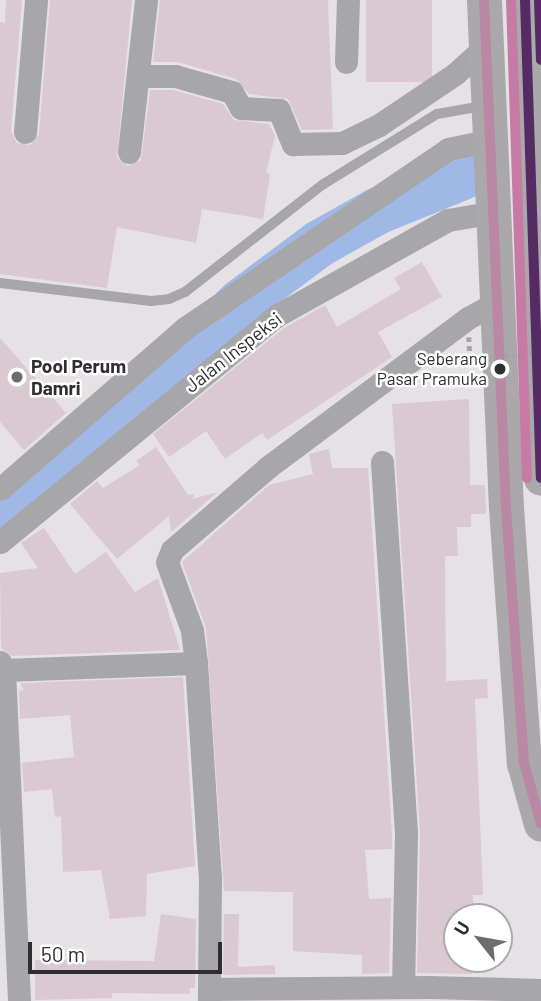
<!DOCTYPE html>
<html>
<head>
<meta charset="utf-8">
<style>
	body { margin:0 }
	#map { position:relative; width:541px; height:1001px; overflow:hidden; background:#e5e1e5; font-family:Barlow,sans-serif }
	div>[style] { position:absolute }
	.river>* { height:47px; margin:-23.5px; padding:0 23.5px; transform-origin:23.5px; border-radius:23.5px; background:#a0b8e5 }
	.building>* { inset:0; background:#dac9d0; transform-origin:0 0 }
	.lane>* { height:10px; margin:-5px; padding:0 5px; transform-origin:5px; border-radius:5px; background:#a7a6a8 }
	.street>* { height:23px; margin:-11.5px; padding:0 11.5px; transform-origin:11.5px; border-radius:11.5px; background:#a7a6a8 }
	.primary>* { height:35px; margin:-17.5px; padding:0 17.5px; transform-origin:17.5px; border-radius:17.5px; background:#aaa8ab }
	.path-bridge>* { height:4.5px; margin-top:-2.25px; transform-origin:0; background:repeating-linear-gradient(90deg,#a5a4a6 0 5px,transparent 0 8.5px) }
	.bus-1>* { height:10px; margin:-5px; padding:0 5px; transform-origin:5px; border-radius:5px; background:#b988a4 }
	.bus-2>* { height:10px; margin:-5px; padding:0 5px; transform-origin:5px; border-radius:5px; background:#562a62 }
	.bus-3>* { height:10px; margin:-5px; padding:0 5px; transform-origin:5px; border-radius:5px; background:#c77ba4 }
	.bus-4>* { height:10px; margin:-5px; padding:0 5px; transform-origin:5px; border-radius:5px; background:#562a62 }
	.dots>* { width:19px; height:19px; translate:-50% -50%; box-sizing:border-box; border:4px solid #fff; border-radius:50% }
	span { translate:-50% -50%; white-space:nowrap; text-align:center; line-height:1.15; -webkit-text-stroke:5px #fff; paint-order:stroke }
	.bus-label { font-size:17px; color:#302d30 }
	.right { translate:-100% -50%; text-align:right }
	.street-label { font-size:19px; color:#302d30 }
	.poi-label { font-size:19px; color:#302d30; font-weight:700 }
	.left { translate:0 -50%; text-align:left }
	.north { position:absolute; left:443px; top:903px; width:70px; height:70px; box-sizing:border-box; background:#fff; border:2px solid #acabac; border-radius:50%; rotate:301deg; font-size:19px; font-weight:700; line-height:28px; text-align:center; color:#302d30 }
	.north::after { content:''; display:block; margin:auto; width:24px; height:32px; background:#6f6c6f; clip-path:polygon(50% 0,100% 100%,50% 72%,0 100%) }
	.scale { position:absolute; left:28px; top:942px; width:194px; height:32px; box-sizing:border-box; border:4px solid #302d30; border-top:0; padding-left:9px; font-size:21px; line-height:24px; white-space:nowrap; color:#302d30; -webkit-text-stroke:5px #fff; paint-order:stroke }
</style>
</head>
<body>
<div id="map">
	<div class="river">
		<i style="left:0;top:511px;width:239px;rotate:-39.9deg"></i>
		<i style="left:183px;top:358px;width:80px;rotate:-44.5deg"></i>
		<i style="left:240px;top:302px;width:99px;rotate:-36.8deg"></i>
		<i style="left:319px;top:243px;width:65px;rotate:-29.3deg"></i>
		<i style="left:376px;top:211px;width:93px;rotate:-22.1deg"></i>
	</div>
	<div class="building">
		<i style="clip-path:polygon(6px 0,22px 0,11px 131px,17px 143px,30px 145px,39px 134px,50px 0,132px 0,117px 158px,128px 166px,141px 160px,150px 90px,173px 90px,223px 104px,234px 120px,269px 124px,275px 136px,266px 173px,270px 174px,263px 219px,202px 209px,196px 243px,117px 227px,107px 288px,0 274px,0 22px,5px 23px)"></i>
		<i style="clip-path:polygon(160px 0,328px 0,333px 129px,302px 130px,288px 99px,249px 94px,236px 79px,178px 62px,153px 62px)"></i>
		<i style="left:366px;top:0;width:66px;height:82px"></i>
		<i style="clip-path:polygon(422px 262px,442px 297px,378px 332px,392px 357px,267px 440px,262px 433px,225px 459px,206px 431px,169px 457px,153px 434px,284px 328px,325px 305px,337px 327px,401px 289px,394px 278px)"></i>
		<i style="clip-path:polygon(0 338px,66px 413px,24px 450px,0 422px)"></i>
		<i style="clip-path:polygon(469px 399px,470px 485px,485px 485px,486px 514px,471px 514px,471px 527px,457px 527px,458px 556px,445px 556px,446px 681px,487px 679px,488px 698px,475px 699px,483px 895px,473px 895px,474px 917px,457px 917px,457px 959px,471px 959px,472px 974px,417px 973px,420px 833px,392px 404px)"></i>
		<i style="clip-path:polygon(156px 447px,188px 495px,195px 494px,192px 499px,218px 492px,171px 532px,169px 516px,117px 559px,70px 504px,97px 481px,103px 488px,140px 465px,136px 461px)"></i>
		<i style="clip-path:polygon(329px 449px,332px 468px,368px 468px,392px 834px,392px 849px,365px 850px,369px 899px,391px 898px,389px 973px,362px 974px,362px 955px,293px 951px,293px 892px,224px 891px,206px 628px,182px 562px,269px 485px,313px 474px,309px 454px)"></i>
		<i style="clip-path:polygon(44px 528px,75px 574px,106px 552px,135px 592px,158px 578px,180px 650px,12px 656px,1px 648px,0 573px,38px 568px,21px 543px)"></i>
		<i style="clip-path:polygon(183px 677px,195px 866px,147px 874px,146px 916px,110px 919px,101px 870px,63px 872px,61px 816px,55px 817px,52px 789px,24px 792px,22px 763px,74px 757px,70px 715px,20px 719px,19px 691px,24px 690px,20px 683px)"></i>
		<i style="clip-path:polygon(161px 914px,196px 919px,195px 988px,190px 988px,190px 994px,112px 993px,112px 998px,35px 1000px,35px 960px,154px 961px)"></i>
		<i style="clip-path:polygon(224px 914px,239px 914px,238px 967px,275px 965px,275px 974px,223px 975px)"></i>
	</div>
	<div class="lane">
		<i style="left:0;top:283px;width:152px;rotate:6.8deg"></i>
		<i style="left:151px;top:301px;width:18px;rotate:-6deg"></i>
		<i style="left:169px;top:299px;width:17px;rotate:-24deg"></i>
		<i style="left:185px;top:292px;width:174px;rotate:-38deg"></i>
		<i style="left:322px;top:185px;width:135px;rotate:-31.7deg"></i>
		<i style="left:437px;top:114px;width:47px;rotate:-9.9deg"></i>
	</div>
	<div class="street">
		<i style="left:346px;top:62px;width:62px;rotate:-88.2deg"></i>
		<i style="left:138px;top:76px;width:37px"></i>
		<i style="left:175px;top:76px;width:59px;rotate:15.7deg"></i>
		<i style="left:232px;top:92px;width:18px;rotate:61deg"></i>
		<i style="left:241px;top:108px;width:38px;rotate:3deg"></i>
		<i style="left:279px;top:110px;width:37px;rotate:68deg"></i>
		<i style="left:293px;top:144px;width:49px;rotate:-1.2deg"></i>
		<i style="left:342px;top:143px;width:41px;rotate:-25.9deg"></i>
		<i style="left:379px;top:125px;width:92px;rotate:-33.9deg"></i>
		<i style="left:455px;top:74px;width:42px;rotate:-42.1deg"></i>
		<i style="left:25px;top:132px;width:132px;rotate:-85.2deg"></i>
		<i style="left:129px;top:152px;width:153px;rotate:-83.6deg"></i>
		<i style="left:382px;top:462px;width:373px;rotate:86.3deg"></i>
		<i style="left:406px;top:834px;width:153px;rotate:91.1deg"></i>
		<i style="left:0;top:489px;width:245px;rotate:-41deg"></i>
		<i style="left:185px;top:328px;width:318px;rotate:-34.2deg"></i>
		<i style="left:448px;top:149px;width:44px;rotate:-11.8deg"></i>
		<i style="left:0;top:542px;width:357px;rotate:-39.3deg"></i>
		<i style="left:276px;top:316px;width:197px;rotate:-29.2deg"></i>
		<i style="left:448px;top:220px;width:48px;rotate:-9.7deg"></i>
		<i style="left:0;top:662px;width:9px;rotate:63deg"></i>
		<i style="left:4px;top:670px;width:331px;rotate:87.4deg"></i>
		<i style="left:196px;top:663px;width:33px;rotate:-97deg"></i>
		<i style="left:192px;top:630px;width:72px;rotate:-110.2deg"></i>
		<i style="left:167px;top:562px;width:13px;rotate:-67deg"></i>
		<i style="left:172px;top:550px;width:127px;rotate:-40.8deg"></i>
		<i style="left:268px;top:467px;width:249px;rotate:-36.7deg"></i>
		<i style="left:468px;top:318px;width:33px;rotate:-29deg"></i>
		<i style="left:4px;top:670px;width:192px;rotate:-2.1deg"></i>
		<i style="left:196px;top:663px;width:214px;rotate:86.3deg"></i>
		<i style="left:210px;top:877px;width:124px;rotate:90.5deg"></i>
		<i style="left:209px;top:989px;width:220px;rotate:-0.5deg"></i>
		<i style="left:429px;top:987px;width:112px;rotate:1.5deg"></i>
	</div>
	<div class="primary">
		<i style="left:484px;top:0;width:507px;rotate:87.52deg"></i>
		<i style="left:506px;top:507px;width:257px;rotate:86deg"></i>
		<i style="left:524px;top:763px;width:63px;rotate:74.4deg"></i>
		<i style="left:525px;top:0;width:478px;rotate:88.1deg"></i>
	</div>
	<div class="path-bridge">
		<i style="left:469px;top:337px;width:21px;rotate:87deg"></i>
		<i style="left:470px;top:358px;width:71px;rotate:-4deg"></i>
	</div>
	<div class="bus-1">
		<i style="left:484px;top:0;width:507px;rotate:87.52deg"></i>
		<i style="left:506px;top:507px;width:257px;rotate:86deg"></i>
		<i style="left:524px;top:763px;width:63px;rotate:74.4deg"></i>
	</div>
	<div class="bus-2">
		<i style="left:525px;top:0;width:478px;rotate:88.1deg"></i>
	</div>
	<div class="bus-3">
		<i style="left:511px;top:0;width:478px;rotate:88.1deg"></i>
	</div>
	<div class="bus-4">
		<i style="left:539px;top:0;width:60px;rotate:88.1deg"></i>
	</div>
	<div class="dots">
		<i style="left:500px;top:369px;background:#302d30"></i>
		<i style="left:17px;top:377px;background:#6f6c6f"></i>
	</div>
	<div class="bus-label">
		<span class="right" style="left:487px;top:369px">Seberang<br>Pasar Pramuka</span>
	</div>
	<div class="street-label">
		<span style="left:233px;top:352px;rotate:-38deg">Jalan Inspeksi</span>
	</div>
	<div class="poi-label">
		<span class="left" style="left:31px;top:377px">Pool Perum<br>Damri</span>
	</div>
	<div class="north">U</div>
	<div class="scale">50 m</div>
</div>
</body>
</html>
